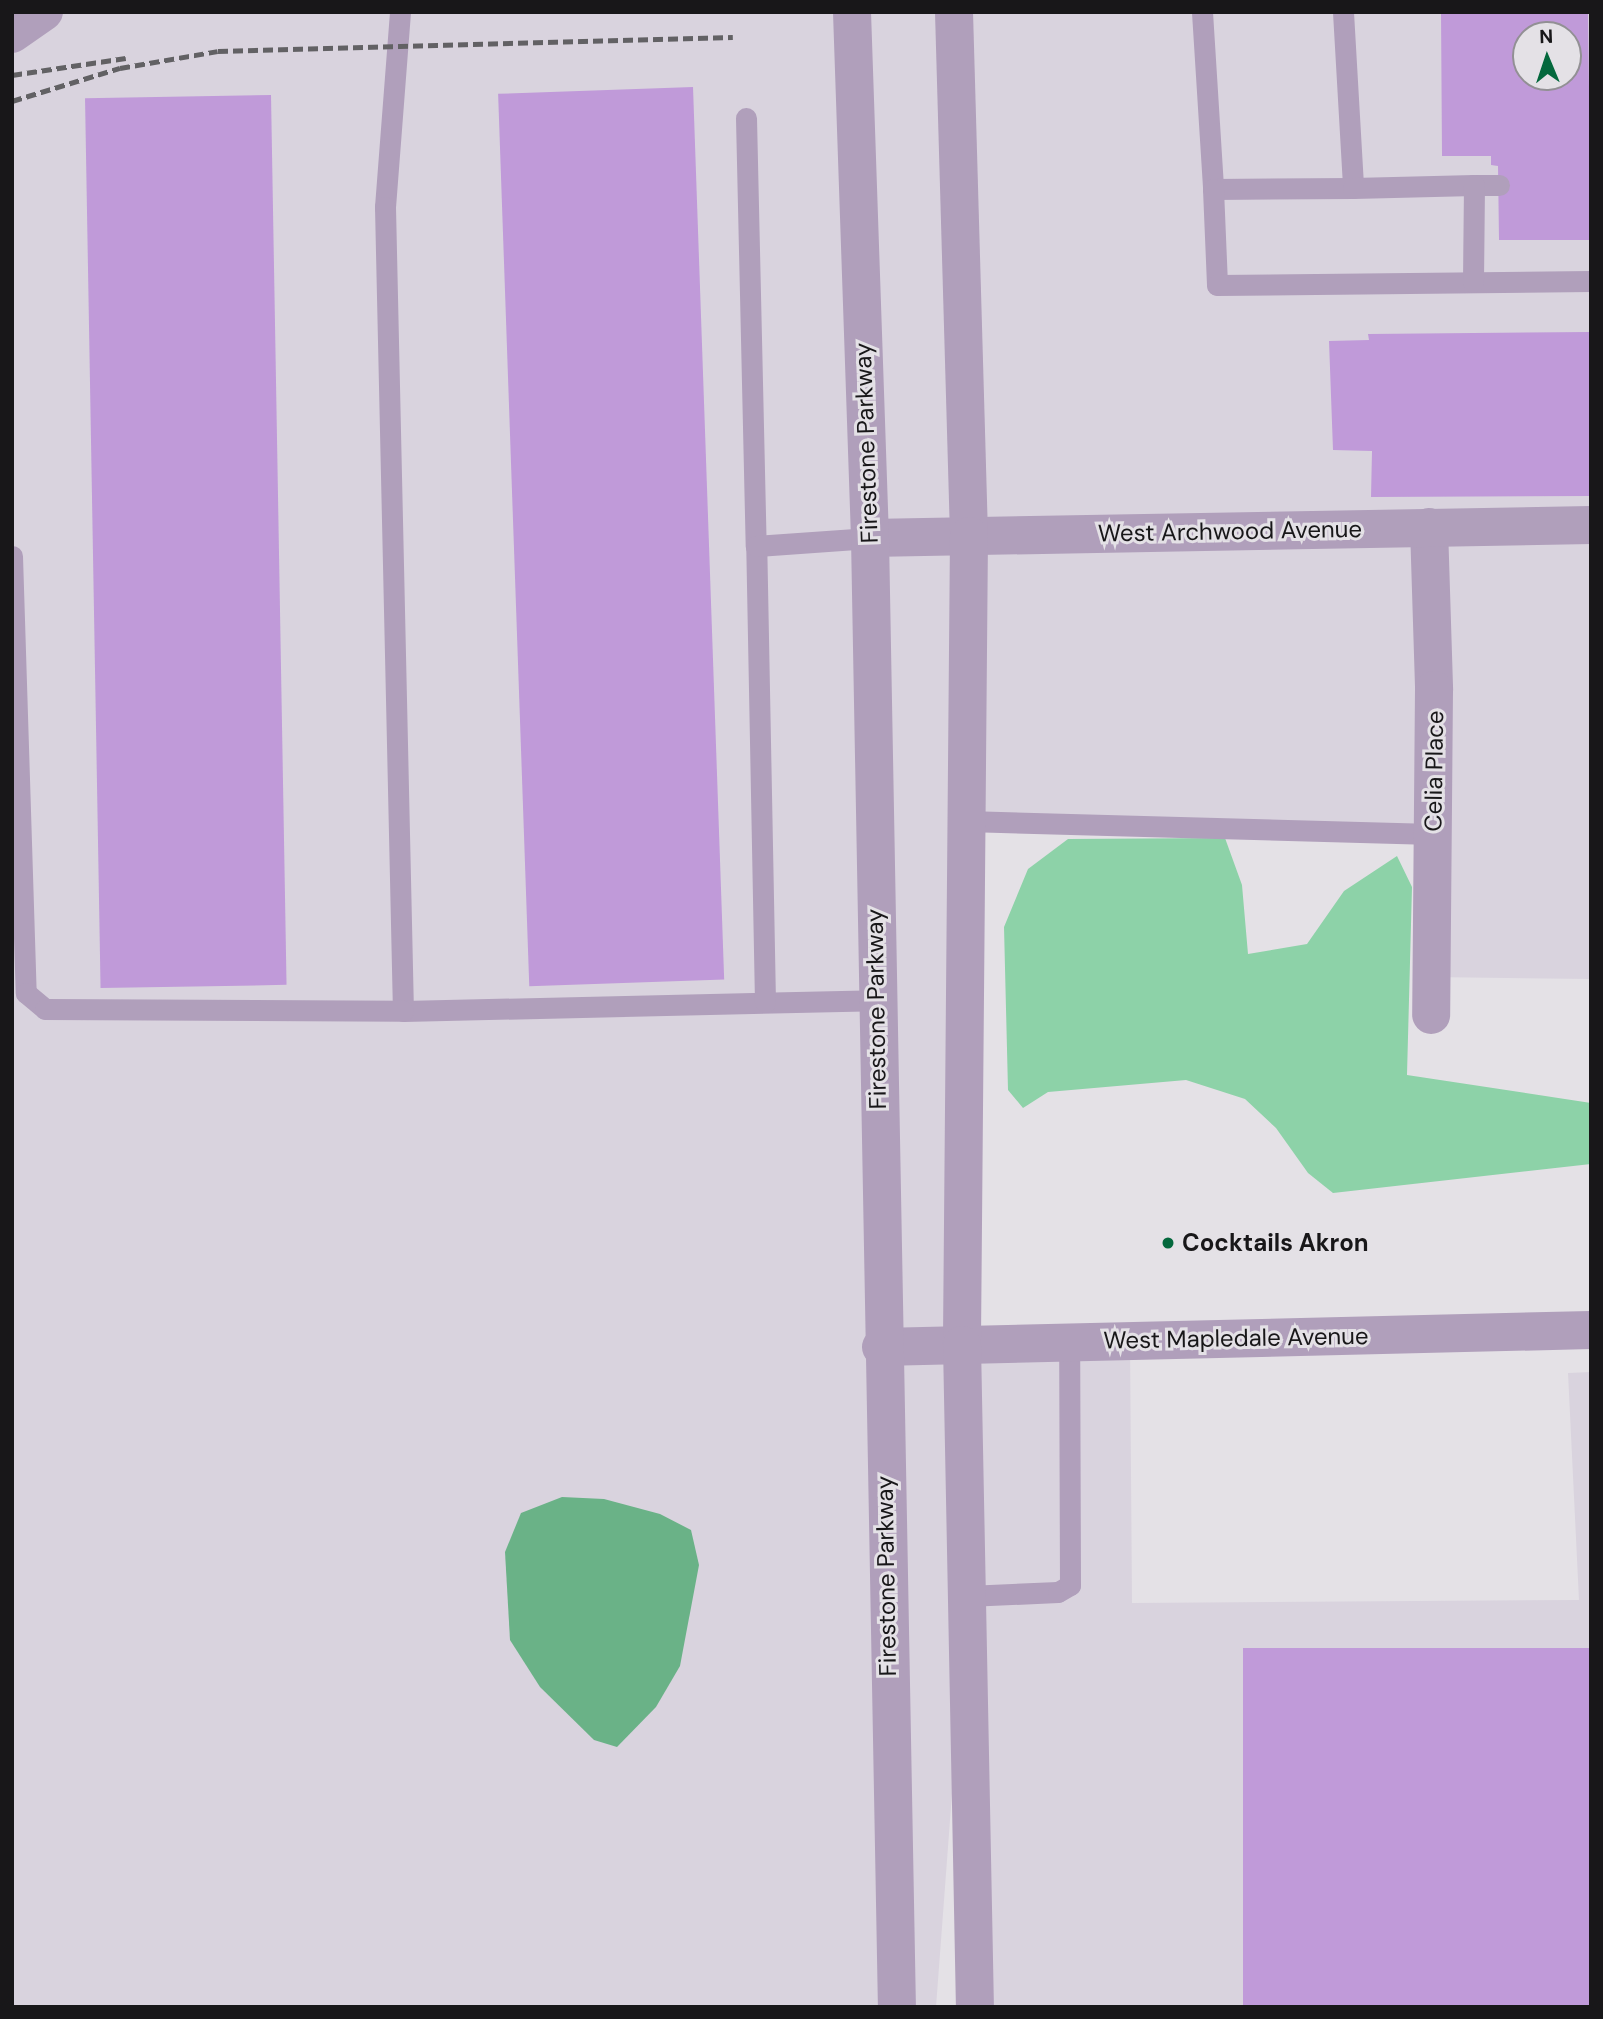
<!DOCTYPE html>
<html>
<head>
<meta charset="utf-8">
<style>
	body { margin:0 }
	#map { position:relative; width:1603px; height:2019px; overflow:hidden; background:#e4e1e6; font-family:"DM Sans",sans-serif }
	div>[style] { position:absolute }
	.built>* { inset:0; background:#d9d3de }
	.green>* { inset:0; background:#8dd2a8 }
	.water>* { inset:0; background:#6ab287 }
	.building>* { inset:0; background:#c09ad9; transform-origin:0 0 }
	.service>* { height:21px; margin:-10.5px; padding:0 10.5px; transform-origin:10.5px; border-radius:10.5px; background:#b09fbb }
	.minor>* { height:38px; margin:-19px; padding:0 19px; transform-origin:19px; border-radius:19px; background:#b09fbb }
	.tertiary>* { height:38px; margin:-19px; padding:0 19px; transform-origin:19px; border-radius:19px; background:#b09fbb }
	.rail>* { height:5px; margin-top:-2.5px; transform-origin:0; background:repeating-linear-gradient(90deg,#626164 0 10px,transparent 0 15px) }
	.dots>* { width:19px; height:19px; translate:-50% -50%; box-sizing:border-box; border:4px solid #e4e1e6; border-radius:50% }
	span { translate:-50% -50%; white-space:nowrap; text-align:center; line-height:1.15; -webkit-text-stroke:6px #e4e1e6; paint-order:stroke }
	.street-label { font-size:24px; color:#181719 }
	.poi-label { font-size:24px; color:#181719; font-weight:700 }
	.left { translate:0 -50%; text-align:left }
	.frame { position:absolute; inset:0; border:14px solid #181719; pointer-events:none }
	.north { position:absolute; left:1512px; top:21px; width:70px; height:70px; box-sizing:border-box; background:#e4e1e6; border:2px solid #929094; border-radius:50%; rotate:358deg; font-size:19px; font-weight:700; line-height:28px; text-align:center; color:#181719 }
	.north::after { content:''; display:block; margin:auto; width:24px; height:32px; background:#04683d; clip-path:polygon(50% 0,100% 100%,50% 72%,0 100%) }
</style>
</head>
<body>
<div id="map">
	<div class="built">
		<i style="clip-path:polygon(evenodd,12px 12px,1591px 12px,1591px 979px,1431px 977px,1433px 834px,967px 821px,962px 1345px,1130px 1341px,1132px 1603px,1579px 1600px,1568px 1373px,1591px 1372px,1591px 2007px,975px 2007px,966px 1607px,936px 2007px,12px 2007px,12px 12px,1526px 35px,1568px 35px,1568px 77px,1526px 77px,1526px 35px)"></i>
	</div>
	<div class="green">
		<i style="clip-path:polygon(1225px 838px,1242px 885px,1248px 954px,1307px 944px,1344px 891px,1397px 856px,1412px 887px,1407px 1075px,1591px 1103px,1591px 1164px,1333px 1193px,1308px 1173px,1276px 1128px,1245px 1099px,1186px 1080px,1048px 1092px,1023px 1108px,1008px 1090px,1004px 927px,1028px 869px,1068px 839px)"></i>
	</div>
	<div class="water">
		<i style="clip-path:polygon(562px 1497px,604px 1499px,660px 1514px,691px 1530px,699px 1565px,680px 1666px,656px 1707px,617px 1747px,594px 1740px,540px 1687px,510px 1640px,505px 1552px,521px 1513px)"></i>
	</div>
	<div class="building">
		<i style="clip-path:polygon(evenodd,1441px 12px,1588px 12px,1591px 240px,1499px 240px,1498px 166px,1491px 165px,1491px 156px,1442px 156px,1441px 12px,1526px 35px,1568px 35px,1568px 77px,1526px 77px,1526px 35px)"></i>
		<i style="left:693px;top:87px;width:893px;height:195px;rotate:88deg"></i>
		<i style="left:271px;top:95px;width:890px;height:186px;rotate:89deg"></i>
		<i style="clip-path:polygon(1591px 332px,1591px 496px,1371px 497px,1372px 451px,1333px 450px,1329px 341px,1369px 340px,1368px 334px)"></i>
		<i style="left:1591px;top:1648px;width:359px;height:348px;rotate:90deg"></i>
	</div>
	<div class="service">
		<i style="left:400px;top:12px;width:196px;rotate:94.4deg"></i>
		<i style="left:385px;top:207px;width:804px;rotate:88.72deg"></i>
		<i style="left:403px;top:1011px;width:473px;rotate:-1.3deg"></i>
		<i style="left:1202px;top:12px;width:177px;rotate:86.4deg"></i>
		<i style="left:1343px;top:12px;width:176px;rotate:86.7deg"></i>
		<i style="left:1353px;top:188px;width:140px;rotate:179.6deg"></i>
		<i style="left:1213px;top:189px;width:96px;rotate:87.6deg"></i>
		<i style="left:1217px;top:285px;width:374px;rotate:-0.6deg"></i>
		<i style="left:746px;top:118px;width:428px;rotate:88.7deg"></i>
		<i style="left:1474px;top:185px;width:25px"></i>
		<i style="left:1353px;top:188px;width:121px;rotate:-1.4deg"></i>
		<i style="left:1474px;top:185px;width:97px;rotate:90.6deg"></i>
		<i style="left:12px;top:556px;width:437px;rotate:88.2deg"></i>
		<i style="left:26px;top:993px;width:25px;rotate:40deg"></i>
		<i style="left:45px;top:1009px;width:358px;rotate:0.3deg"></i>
		<i style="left:966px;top:821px;width:467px;rotate:1.6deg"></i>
		<i style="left:765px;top:1002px;width:456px;rotate:-91.1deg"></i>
		<i style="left:756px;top:546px;width:114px;rotate:-4deg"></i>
		<i style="left:967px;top:1596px;width:91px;rotate:-2.5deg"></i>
		<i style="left:1058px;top:1592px;width:14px;rotate:-30deg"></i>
		<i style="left:1070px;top:1585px;width:242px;rotate:-90.2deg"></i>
	</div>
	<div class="minor">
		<i style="left:12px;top:34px;width:39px;rotate:-35deg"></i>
		<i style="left:1429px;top:527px;width:163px;rotate:88.2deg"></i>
		<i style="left:1434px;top:690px;width:325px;rotate:90.5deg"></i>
		<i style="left:870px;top:538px;width:721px;rotate:-1.03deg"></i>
		<i style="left:881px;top:1347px;width:710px;rotate:-1.37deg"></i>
	</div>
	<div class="tertiary">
		<i style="left:852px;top:12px;width:526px;rotate:88.04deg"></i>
		<i style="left:870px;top:538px;width:1469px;rotate:88.95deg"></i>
		<i style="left:954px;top:12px;width:524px;rotate:88.36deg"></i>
		<i style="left:969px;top:536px;width:809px;rotate:90.5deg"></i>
		<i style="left:962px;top:1345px;width:662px;rotate:88.88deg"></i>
	</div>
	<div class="rail">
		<i style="left:12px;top:75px;width:115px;rotate:-8.5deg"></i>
		<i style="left:12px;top:101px;width:113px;rotate:-17deg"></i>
		<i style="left:120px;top:68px;width:99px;rotate:-9.8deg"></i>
		<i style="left:218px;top:51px;width:515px;rotate:-1.56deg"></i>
	</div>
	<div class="dots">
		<i style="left:1168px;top:1243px;background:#04683d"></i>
	</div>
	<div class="street-label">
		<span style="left:866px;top:443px;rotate:-92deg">Firestone Parkway</span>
		<span style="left:1230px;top:531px;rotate:-1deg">West Archwood Avenue</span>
		<span style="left:1434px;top:771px;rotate:-89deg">Celia Place</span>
		<span style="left:876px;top:1009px;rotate:-91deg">Firestone Parkway</span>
		<span style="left:1236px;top:1338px;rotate:-1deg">West Mapledale Avenue</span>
		<span style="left:886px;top:1576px;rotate:-91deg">Firestone Parkway</span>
	</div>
	<div class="poi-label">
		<span class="left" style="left:1182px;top:1243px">Cocktails Akron</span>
	</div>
	<div class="frame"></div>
	<div class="north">N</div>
</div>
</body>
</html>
